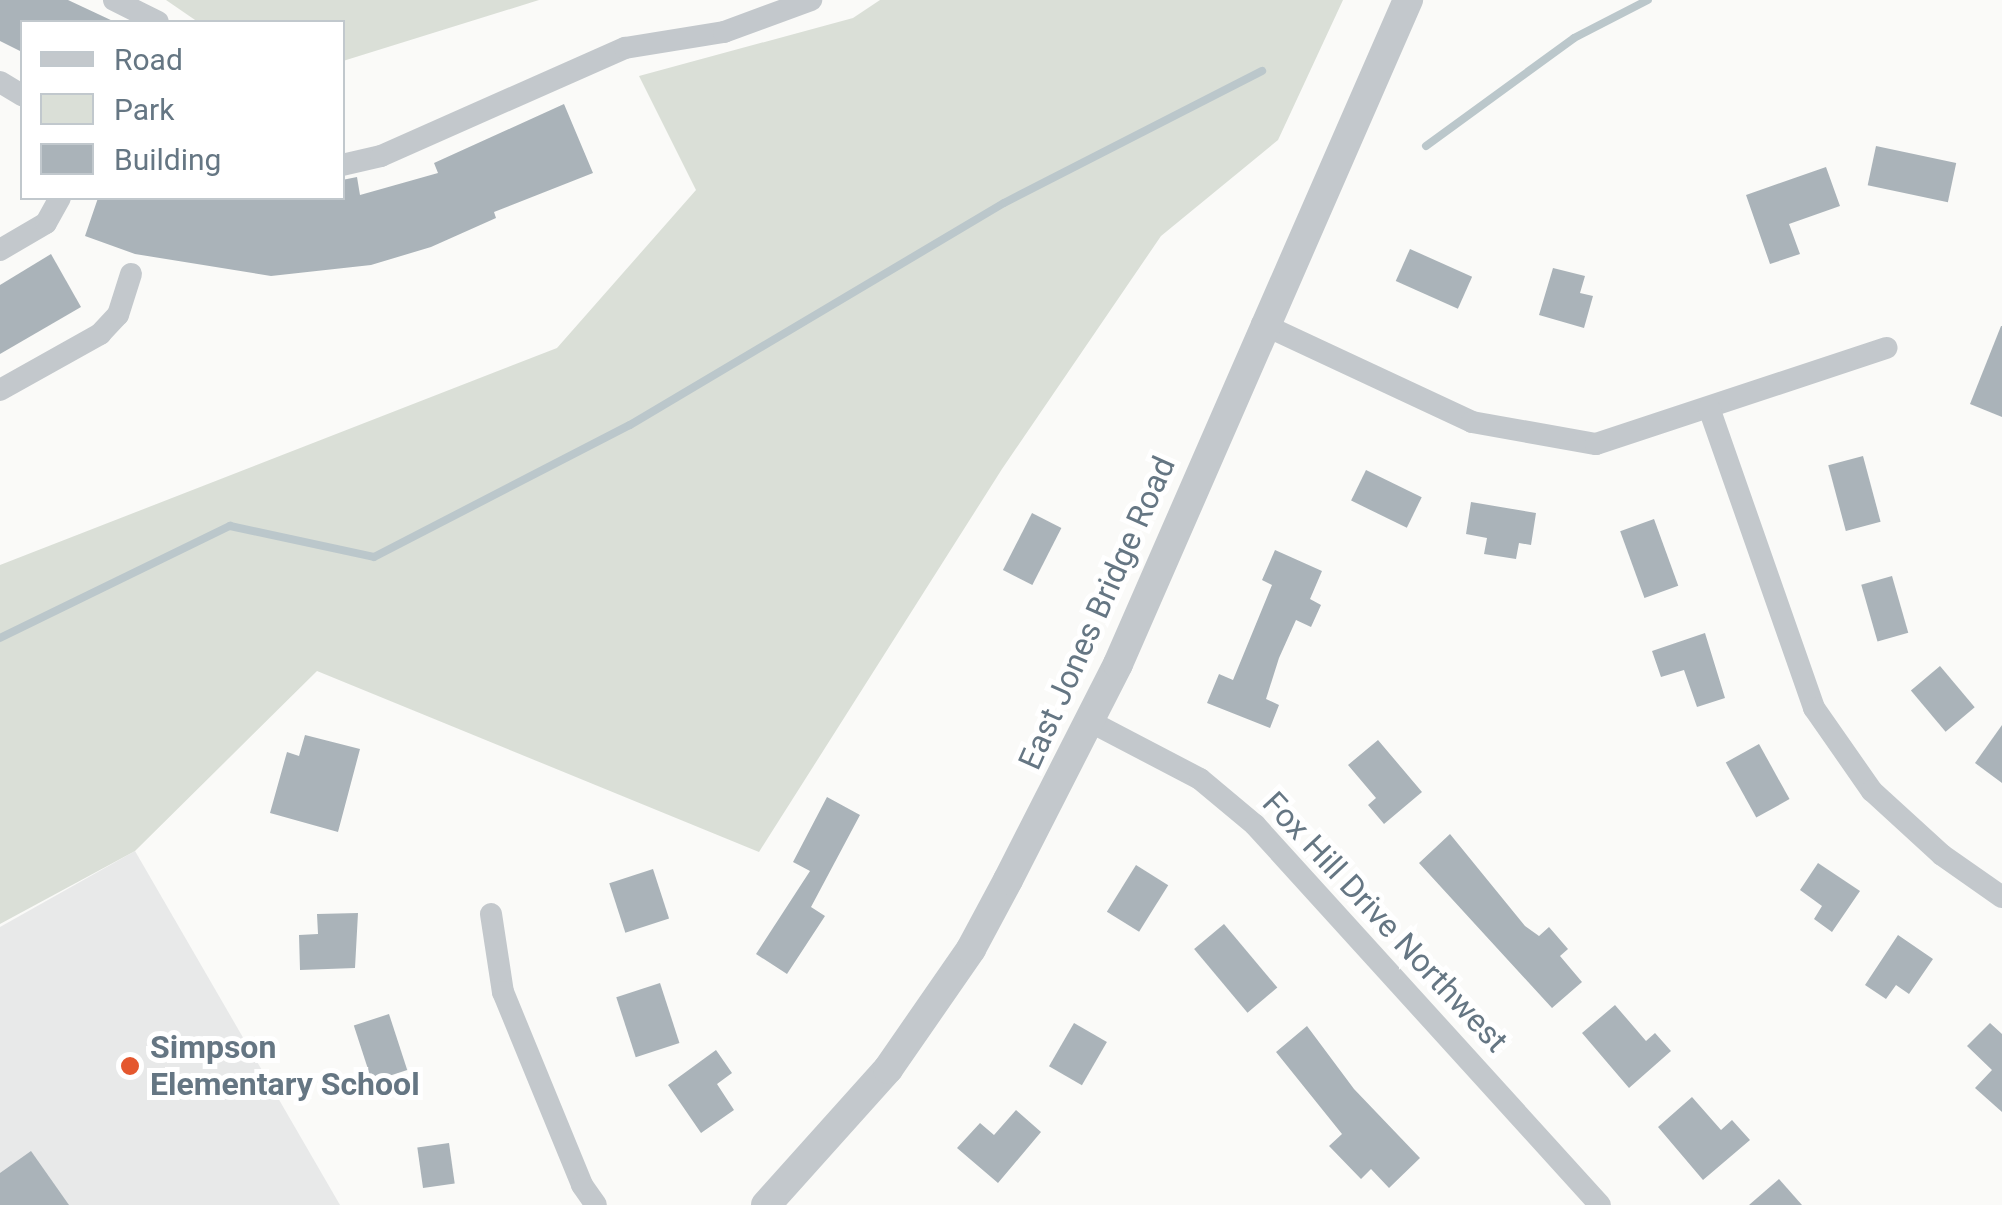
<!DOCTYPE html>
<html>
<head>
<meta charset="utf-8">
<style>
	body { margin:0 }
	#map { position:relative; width:2002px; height:1205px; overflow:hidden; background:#fafaf8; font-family:Roboto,sans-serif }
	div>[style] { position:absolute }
	.built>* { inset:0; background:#e8e9e9 }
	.green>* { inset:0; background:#dadfd7 }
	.stream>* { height:8px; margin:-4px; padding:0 4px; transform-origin:4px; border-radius:4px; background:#bbc7cb }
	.building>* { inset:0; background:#aab3b9; transform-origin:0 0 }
	.minor>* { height:22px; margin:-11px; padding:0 11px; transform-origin:11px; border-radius:11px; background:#c3c8cc }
	.tertiary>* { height:30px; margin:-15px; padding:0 15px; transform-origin:15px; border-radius:15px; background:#c3c8cc }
	.dots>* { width:28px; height:28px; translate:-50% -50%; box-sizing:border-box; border:5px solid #fff; border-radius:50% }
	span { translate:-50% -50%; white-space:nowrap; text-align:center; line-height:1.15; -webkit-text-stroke:10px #fff; paint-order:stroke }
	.street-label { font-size:32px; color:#657683 }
	.poi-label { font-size:32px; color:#657683; font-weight:700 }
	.left { translate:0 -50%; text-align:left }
	.legend { position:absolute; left:20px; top:20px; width:325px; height:180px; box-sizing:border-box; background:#fff; border:2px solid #c1c8cd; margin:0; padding:12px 18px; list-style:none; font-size:30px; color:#657683 }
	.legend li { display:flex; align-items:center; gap:20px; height:50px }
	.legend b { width:50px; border:2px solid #c1c8cd }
</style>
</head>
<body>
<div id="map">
	<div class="built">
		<i style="clip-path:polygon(135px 851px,340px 1205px,0 1205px,0 927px)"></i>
	</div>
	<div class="green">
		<i style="clip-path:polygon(166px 0,539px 0,343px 61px,342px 22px,198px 22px)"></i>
		<i style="clip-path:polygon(880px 0,1343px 0,1278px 140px,1161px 236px,1002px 469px,759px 852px,317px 671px,135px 851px,0 924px,0 565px,557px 348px,696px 190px,639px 76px,853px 18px)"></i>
	</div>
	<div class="stream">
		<i style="left:1426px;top:146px;width:183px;rotate:-36.1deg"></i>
		<i style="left:1574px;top:38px;width:83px;rotate:-27.2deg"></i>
		<i style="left:0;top:638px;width:256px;rotate:-26deg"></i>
		<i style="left:230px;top:526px;width:147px;rotate:12.1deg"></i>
		<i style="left:374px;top:557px;width:288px;rotate:-27.3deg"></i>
		<i style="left:630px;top:425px;width:435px;rotate:-30.7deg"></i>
		<i style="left:1004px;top:203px;width:290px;rotate:-27.1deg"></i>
	</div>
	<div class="building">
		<i style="clip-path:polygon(0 0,68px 0,115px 22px,22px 22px,22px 52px,0 41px)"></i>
		<i style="clip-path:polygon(564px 104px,593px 173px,494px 212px,496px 218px,431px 247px,371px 265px,271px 276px,135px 254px,85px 236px,98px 198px,342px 198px,342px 180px,357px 177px,360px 195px,438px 173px,434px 163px)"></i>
		<i style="left:1876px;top:146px;width:82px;height:40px;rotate:12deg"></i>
		<i style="clip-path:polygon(1826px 167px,1840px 206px,1789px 224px,1800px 254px,1770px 264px,1746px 195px)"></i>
		<i style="left:1410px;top:249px;width:68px;height:35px;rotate:24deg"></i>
		<i style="clip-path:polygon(51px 254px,81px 307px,0 354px,0 285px)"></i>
		<i style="clip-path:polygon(1553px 268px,1585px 276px,1580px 293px,1593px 296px,1584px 328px,1539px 315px)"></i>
		<i style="clip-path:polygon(2001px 326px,2002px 326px,2002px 417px,1970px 404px)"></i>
		<i style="left:1863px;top:456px;width:68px;height:36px;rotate:75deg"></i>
		<i style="left:1366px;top:470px;width:62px;height:34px;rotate:26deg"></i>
		<i style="clip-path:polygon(1471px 502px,1536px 513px,1531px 545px,1519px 543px,1516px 559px,1484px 554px,1487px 538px,1466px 534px)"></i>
		<i style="left:1032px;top:513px;width:33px;height:64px;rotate:27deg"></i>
		<i style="left:1654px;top:519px;width:71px;height:36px;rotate:70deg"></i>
		<i style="clip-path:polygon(1275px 550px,1322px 571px,1310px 599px,1321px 605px,1311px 627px,1296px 620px,1279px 658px,1266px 699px,1279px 705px,1270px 728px,1207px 703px,1219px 674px,1233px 680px,1272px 585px,1262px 580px)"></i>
		<i style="left:1892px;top:576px;width:59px;height:32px;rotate:74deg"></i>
		<i style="clip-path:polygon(1705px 633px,1725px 698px,1697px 707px,1684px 670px,1661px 677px,1652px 651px)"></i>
		<i style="left:1940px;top:666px;width:54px;height:38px;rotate:50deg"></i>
		<i style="clip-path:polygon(2002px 725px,2002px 783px,1975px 763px)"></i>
		<i style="clip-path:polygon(305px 735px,360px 749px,338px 832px,270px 813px,287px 752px,299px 756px)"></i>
		<i style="clip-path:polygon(1378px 740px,1422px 792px,1384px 824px,1368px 805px,1376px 798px,1348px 765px)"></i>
		<i style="left:1759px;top:744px;width:63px;height:38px;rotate:61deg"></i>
		<i style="clip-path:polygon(827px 797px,860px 815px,811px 907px,825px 916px,787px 974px,756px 954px,810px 871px,793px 862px)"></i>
		<i style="clip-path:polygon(1450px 834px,1525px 926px,1539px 936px,1549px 927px,1568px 949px,1560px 956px,1582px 982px,1552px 1008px,1419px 863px)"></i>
		<i style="clip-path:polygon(1818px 863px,1860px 891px,1832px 932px,1814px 919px,1822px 906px,1800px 890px)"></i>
		<i style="left:1136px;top:865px;width:38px;height:55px;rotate:32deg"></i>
		<i style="left:653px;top:869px;width:52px;height:46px;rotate:72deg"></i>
		<i style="clip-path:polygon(358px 913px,355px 968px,300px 970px,299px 935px,318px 934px,317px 914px)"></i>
		<i style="left:1224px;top:924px;width:83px;height:39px;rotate:50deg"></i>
		<i style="clip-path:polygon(1898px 935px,1933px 959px,1909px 994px,1896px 985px,1886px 999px,1865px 985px)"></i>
		<i style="left:660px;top:983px;width:63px;height:46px;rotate:72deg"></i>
		<i style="clip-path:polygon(1615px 1005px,1646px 1041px,1655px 1033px,1671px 1051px,1629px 1088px,1582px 1033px)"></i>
		<i style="left:389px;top:1014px;width:59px;height:37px;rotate:72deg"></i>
		<i style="left:1074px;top:1023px;width:38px;height:50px;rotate:30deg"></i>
		<i style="clip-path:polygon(1990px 1023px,2002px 1034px,2002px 1112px,1975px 1088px,1992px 1070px,1967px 1046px)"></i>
		<i style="clip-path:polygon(1307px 1026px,1354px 1089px,1420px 1158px,1389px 1188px,1371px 1169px,1361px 1179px,1329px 1146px,1342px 1134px,1276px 1052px)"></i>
		<i style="clip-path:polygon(716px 1050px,732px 1073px,717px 1084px,734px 1110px,701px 1133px,668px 1085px)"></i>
		<i style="clip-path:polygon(1692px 1097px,1721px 1130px,1732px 1120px,1750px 1140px,1703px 1180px,1658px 1127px)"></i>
		<i style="clip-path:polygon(1016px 1110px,1041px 1132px,998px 1183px,957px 1148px,980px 1123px,994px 1135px)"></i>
		<i style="left:449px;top:1143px;width:41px;height:32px;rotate:82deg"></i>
		<i style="clip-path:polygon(31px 1151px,69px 1205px,0 1205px,0 1173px)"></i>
		<i style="clip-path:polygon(1779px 1179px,1802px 1205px,1749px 1205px)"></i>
	</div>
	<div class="minor">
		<i style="left:114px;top:0;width:49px;rotate:26.6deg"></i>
		<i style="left:0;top:82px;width:26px;rotate:31deg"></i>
		<i style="left:342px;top:165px;width:40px;rotate:-13deg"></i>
		<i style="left:381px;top:156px;width:267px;rotate:-23.9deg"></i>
		<i style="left:625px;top:48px;width:100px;rotate:-9.2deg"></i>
		<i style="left:724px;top:32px;width:93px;rotate:-20.2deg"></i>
		<i style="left:0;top:250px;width:53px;rotate:-30.4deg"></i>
		<i style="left:46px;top:223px;width:29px;rotate:-61deg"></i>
		<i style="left:1262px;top:324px;width:232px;rotate:25deg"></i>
		<i style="left:1472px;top:422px;width:126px;rotate:10.1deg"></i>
		<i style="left:1596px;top:444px;width:306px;rotate:-18.3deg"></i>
		<i style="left:0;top:390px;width:115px;rotate:-29.2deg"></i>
		<i style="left:100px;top:334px;width:26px;rotate:-47deg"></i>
		<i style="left:118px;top:315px;width:43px;rotate:-72.4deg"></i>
		<i style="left:1709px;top:408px;width:318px;rotate:70.7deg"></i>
		<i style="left:1814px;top:708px;width:101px;rotate:55.1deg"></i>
		<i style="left:1872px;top:791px;width:95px;rotate:42.4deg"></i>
		<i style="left:1942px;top:855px;width:73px;rotate:35deg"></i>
		<i style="left:1091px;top:722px;width:123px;rotate:27.6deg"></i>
		<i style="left:1200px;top:779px;width:72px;rotate:39.9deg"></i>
		<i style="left:1255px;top:825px;width:513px;rotate:47.76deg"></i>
		<i style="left:491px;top:914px;width:79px;rotate:81.3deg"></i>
		<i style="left:503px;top:992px;width:209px;rotate:67.7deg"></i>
		<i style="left:582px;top:1185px;width:24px;rotate:55deg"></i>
	</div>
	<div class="tertiary">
		<i style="left:766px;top:1205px;width:183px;rotate:-48.1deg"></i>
		<i style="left:888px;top:1069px;width:146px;rotate:-55.3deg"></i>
		<i style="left:971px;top:949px;width:78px;rotate:-61.8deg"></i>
		<i style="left:1008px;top:880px;width:242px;rotate:-63deg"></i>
		<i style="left:1118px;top:664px;width:725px;rotate:-66.41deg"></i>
	</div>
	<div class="dots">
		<i style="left:130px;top:1066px;background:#e4572e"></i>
	</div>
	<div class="street-label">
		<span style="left:1097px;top:613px;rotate:-66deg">East Jones Bridge Road</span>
		<span style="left:1385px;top:922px;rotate:47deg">Fox Hill Drive Northwest</span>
	</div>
	<div class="poi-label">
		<span class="left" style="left:150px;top:1066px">Simpson<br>Elementary School</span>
	</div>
	<ul class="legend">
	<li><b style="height:12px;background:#c3c8cc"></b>Road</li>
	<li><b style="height:28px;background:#dadfd7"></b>Park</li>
	<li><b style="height:28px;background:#aab3b9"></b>Building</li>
	</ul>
</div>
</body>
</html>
